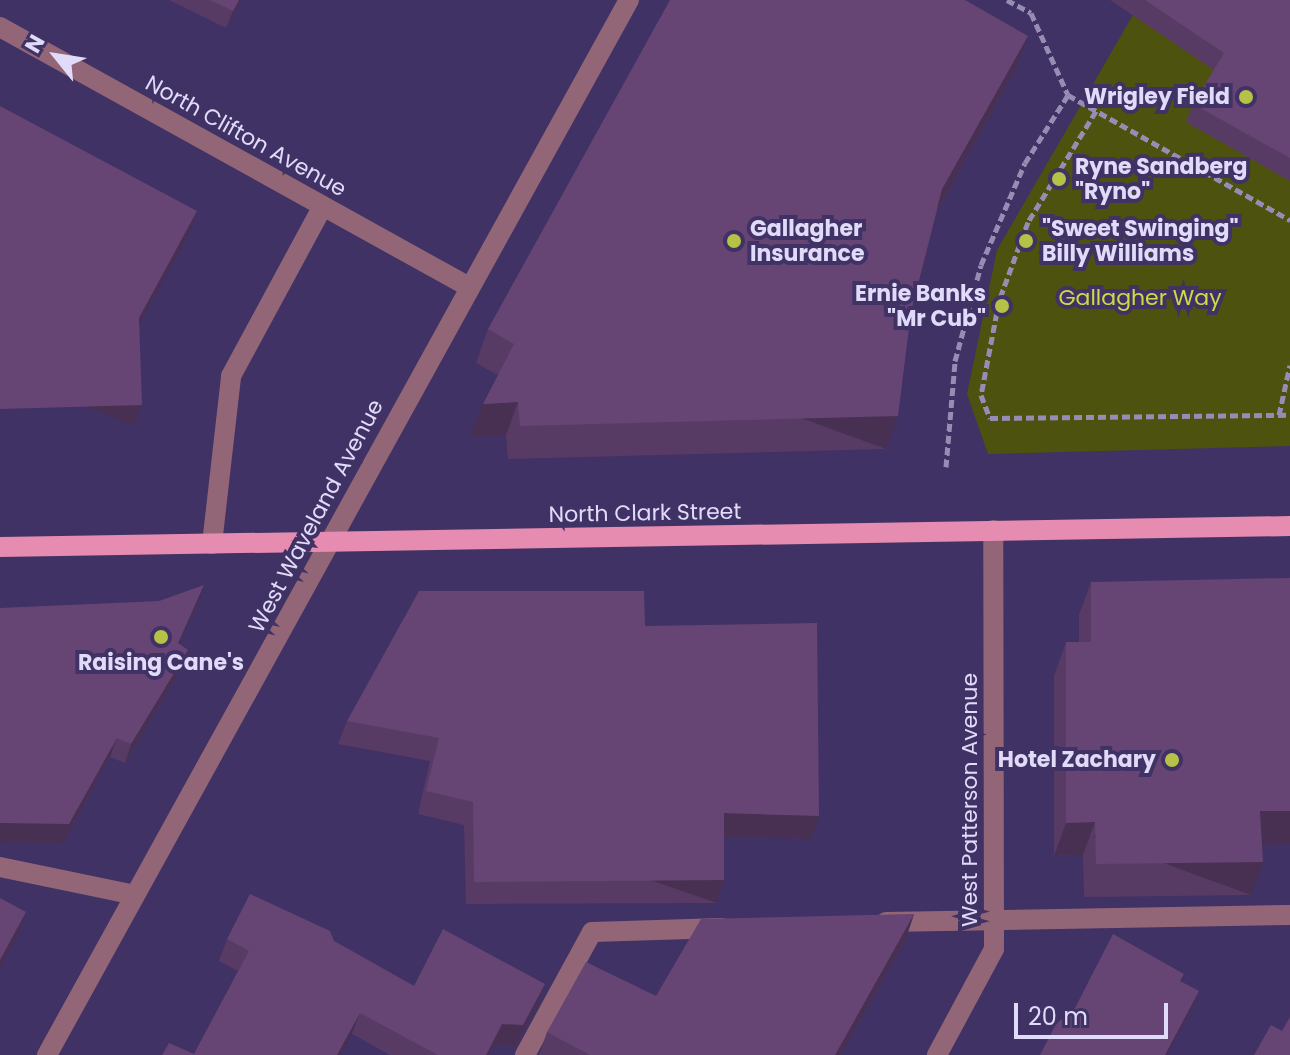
<!DOCTYPE html>
<html>
<head>
<meta charset="utf-8">
<style>
	body { margin:0 }
	#map { position:relative; width:1290px; height:1055px; overflow:hidden; background:#403264; font-family:Poppins,sans-serif }
	div>[style] { position:absolute }
	.green>* { inset:0; background:#4d520e }
	.path>* { height:5px; margin-top:-2.5px; transform-origin:0; background:repeating-linear-gradient(90deg,#968db5 0 8px,transparent 0 12px) }
	.minor>* { height:20px; margin:-10px; padding:0 10px; transform-origin:10px; border-radius:10px; background:#936677 }
	.major>* { height:20px; margin:-10px; padding:0 10px; transform-origin:10px; border-radius:10px; background:#e58cb0 }
	.wall>* { inset:0; background:#583b65 }
	.shaded-wall>* { inset:0; background:#473052; transform-origin:0 0 }
	.building>* { inset:0; background:#664575 }
	.dots>* { width:22px; height:22px; translate:-50% -50%; box-sizing:border-box; border:4px solid #403264; border-radius:50% }
	span { translate:-50% -50%; white-space:nowrap; text-align:center; line-height:1.15; -webkit-text-stroke:8px #403264; paint-order:stroke }
	.poi-label { font-size:22px; color:#e1dbfa; font-weight:700 }
	.right { translate:-100% -50%; text-align:right }
	.left { translate:0 -50%; text-align:left }
	.street-label { font-size:22px; color:#e1dbfa }
	.park-label { font-size:22px; color:#ceda45 }
	.north { position:absolute; left:16px; top:16px; width:80px; height:80px; -webkit-text-stroke:6px #403264; paint-order:stroke; rotate:300deg; font-size:22px; font-weight:700; line-height:32px; text-align:center; color:#e1dbfa }
	.north::after { content:''; display:block; margin:auto; width:28px; height:36px; background:#e1dbfa; clip-path:polygon(50% 0,100% 100%,50% 72%,0 100%) }
	.scale { position:absolute; left:1014px; top:1003px; width:154px; height:36px; box-sizing:border-box; border:4px solid #e1dbfa; border-top:0; padding-left:10px; font-size:24px; line-height:28px; white-space:nowrap; color:#e1dbfa; -webkit-text-stroke:6px #403264; paint-order:stroke }
</style>
</head>
<body>
<div id="map">
	<div class="green">
		<i style="clip-path:polygon(1290px 0,1290px 446px,988px 454px,967px 394px,997px 250px,1133px 15px)"></i>
	</div>
	<div class="path">
		<i style="left:1007px;top:0;width:27px;rotate:28deg"></i>
		<i style="left:1031px;top:13px;width:90px;rotate:65.7deg"></i>
		<i style="left:1068px;top:95px;width:255px;rotate:29.4deg"></i>
		<i style="left:1096px;top:111px;width:130px;rotate:121.5deg"></i>
		<i style="left:1028px;top:222px;width:84px;rotate:110.2deg"></i>
		<i style="left:999px;top:301px;width:96px;rotate:100.8deg"></i>
		<i style="left:981px;top:395px;width:25px;rotate:69deg"></i>
		<i style="left:990px;top:418px;width:300px;rotate:-0.6deg"></i>
		<i style="left:1279px;top:415px;width:51px;rotate:-77.6deg"></i>
		<i style="left:946px;top:467px;width:106px;rotate:-85.1deg"></i>
		<i style="left:955px;top:361px;width:99px;rotate:-74.8deg"></i>
		<i style="left:981px;top:265px;width:111px;rotate:-66.7deg"></i>
		<i style="left:1025px;top:163px;width:80px;rotate:-57.7deg"></i>
	</div>
	<div class="minor">
		<i style="left:0;top:27px;width:536px;rotate:29deg"></i>
		<i style="left:212px;top:544px;width:169px;rotate:-83.5deg"></i>
		<i style="left:231px;top:376px;width:193px;rotate:-61.6deg"></i>
		<i style="left:0;top:867px;width:138px;rotate:11.7deg"></i>
		<i style="left:886px;top:922px;width:404px;rotate:-1deg"></i>
		<i style="left:47px;top:1055px;width:1205px;rotate:-61.12deg"></i>
		<i style="left:525px;top:1055px;width:140px;rotate:-61.4deg"></i>
		<i style="left:592px;top:932px;width:130px;rotate:-1.8deg"></i>
		<i style="left:937px;top:1055px;width:120px;rotate:-61.7deg"></i>
		<i style="left:994px;top:949px;width:419px;rotate:-90.1deg"></i>
	</div>
	<div class="major">
		<i style="left:0;top:547px;width:1290px;rotate:-0.93deg"></i>
	</div>
	<div class="wall">
		<i style="clip-path:polygon(169px 0,242px 0,226px 28px)"></i>
		<i style="clip-path:polygon(1110px 0,1290px 0,1290px 181px,1186px 122px,1193px 104px,1214px 70px)"></i>
		<i style="clip-path:polygon(1016px 69px,937px 211px,911px 312px,886px 449px,508px 459px,506px 435px,470px 437px,498px 375px,476px 363px,488px 329px)"></i>
		<i style="clip-path:polygon(1091px 582px,1290px 844px,1262px 844px,1251px 895px,1084px 897px,1083px 855px,1054px 856px,1054px 676px,1066px 642px,1079px 642px,1079px 615px)"></i>
		<i style="clip-path:polygon(198px 603px,179px 644px,188px 650px,181px 669px,125px 763px,110px 757px,63px 843px,0 842px)"></i>
		<i style="clip-path:polygon(645px 626px,811px 839px,724px 836px,724px 880px,716px 903px,466px 904px,464px 825px,418px 814px,430px 761px,338px 744px,347px 721px)"></i>
		<i style="clip-path:polygon(914px 914px,905px 941px,840px 1055px,539px 1055px,547px 1032px)"></i>
		<i style="clip-path:polygon(227px 939px,334px 941px,414px 986px,537px 1006px,515px 1047px,494px 1045px,489px 1055px,390px 1055px,352px 1034px,194px 1054px,238px 971px,219px 961px)"></i>
	</div>
	<div class="shaded-wall">
		<i style="clip-path:polygon(239px 0,242px 0,226px 28px,233px 11px)"></i>
		<i style="clip-path:polygon(1028px 36px,1016px 69px,930px 223px,942px 189px)"></i>
		<i style="clip-path:polygon(197px 211px,190px 231px,132px 338px,139px 318px)"></i>
		<i style="clip-path:polygon(518px 402px,506px 435px,470px 437px,483px 404px)"></i>
		<i style="left:142px;top:405px;width:22px;height:142px;rotate:112deg"></i>
		<i style="left:898px;top:416px;width:35px;height:378px;rotate:110deg"></i>
		<i style="clip-path:polygon(204px 585px,198px 603px,171px 662px,178px 643px)"></i>
		<i style="clip-path:polygon(188px 650px,181px 669px,125px 763px,131px 744px)"></i>
		<i style="clip-path:polygon(117px 738px,110px 757px,63px 843px,0 842px,0 823px)"></i>
		<i style="clip-path:polygon(1260px 811px,1290px 811px,1290px 844px,1248px 845px)"></i>
		<i style="clip-path:polygon(724px 813px,819px 816px,811px 839px,715px 836px)"></i>
		<i style="clip-path:polygon(1095px 822px,1083px 855px,1054px 856px,1066px 823px)"></i>
		<i style="left:1263px;top:862px;width:35px;height:167px;rotate:110deg"></i>
		<i style="left:724px;top:880px;width:24px;height:250px;rotate:109deg"></i>
		<i style="clip-path:polygon(26px 912px,18px 935px,0 968px,0 960px)"></i>
		<i style="clip-path:polygon(914px 914px,905px 941px,840px 1055px,835px 1055px)"></i>
		<i style="clip-path:polygon(545px 984px,537px 1006px,515px 1047px,494px 1045px,489px 1055px,486px 1055px,502px 1024px)"></i>
		<i style="clip-path:polygon(1199px 991px,1193px 1006px,1167px 1055px,1165px 1055px)"></i>
		<i style="clip-path:polygon(360px 1013px,352px 1034px,341px 1055px,337px 1055px)"></i>
	</div>
	<div class="building">
		<i style="clip-path:polygon(210px 0,239px 0,233px 11px)"></i>
		<i style="clip-path:polygon(670px 0,965px 0,1028px 36px,942px 189px,911px 312px,898px 416px,520px 426px,518px 402px,483px 404px,514px 344px,488px 329px)"></i>
		<i style="clip-path:polygon(1145px 0,1290px 0,1290px 158px,1193px 104px,1224px 53px)"></i>
		<i style="clip-path:polygon(0 106px,197px 211px,139px 318px,142px 405px,0 409px)"></i>
		<i style="clip-path:polygon(1290px 578px,1290px 811px,1260px 811px,1263px 862px,1096px 864px,1095px 822px,1066px 823px,1066px 642px,1091px 642px,1091px 582px)"></i>
		<i style="clip-path:polygon(204px 585px,178px 643px,188px 650px,131px 744px,117px 738px,69px 824px,0 823px,0 608px,159px 601px)"></i>
		<i style="clip-path:polygon(419px 591px,644px 591px,645px 626px,817px 623px,819px 816px,724px 813px,724px 880px,474px 882px,473px 802px,426px 791px,439px 738px,347px 721px)"></i>
		<i style="clip-path:polygon(250px 894px,330px 931px,334px 941px,414px 986px,443px 929px,545px 984px,523px 1025px,502px 1024px,486px 1055px,438px 1055px,360px 1013px,337px 1055px,162px 1055px,169px 1043px,194px 1054px,249px 951px,227px 939px)"></i>
		<i style="clip-path:polygon(0 898px,26px 912px,0 960px)"></i>
		<i style="clip-path:polygon(914px 914px,835px 1055px,590px 1055px,547px 1032px,586px 962px,656px 996px,701px 919px)"></i>
		<i style="clip-path:polygon(1113px 934px,1184px 974px,1180px 981px,1199px 991px,1165px 1055px,1040px 1055px,1056px 1024px,1075px 1008px)"></i>
		<i style="clip-path:polygon(1290px 1017px,1290px 1055px,1254px 1055px,1271px 1025px,1282px 1031px)"></i>
	</div>
	<div class="dots">
		<i style="left:1246px;top:97px;background:#b6c148"></i>
		<i style="left:1059px;top:179px;background:#b6c148"></i>
		<i style="left:734px;top:241px;background:#b6c148"></i>
		<i style="left:1026px;top:241px;background:#b6c148"></i>
		<i style="left:1002px;top:306px;background:#b6c148"></i>
		<i style="left:161px;top:637px;background:#b6c148"></i>
		<i style="left:1172px;top:760px;background:#b6c148"></i>
	</div>
	<div class="poi-label">
		<span class="right" style="left:1230px;top:97px">Wrigley Field</span>
		<span class="left" style="left:1075px;top:179px">Ryne Sandberg<br>"Ryno"</span>
		<span class="left" style="left:750px;top:241px">Gallagher<br>Insurance</span>
		<span class="left" style="left:1042px;top:241px">"Sweet Swinging"<br>Billy Williams</span>
		<span class="right" style="left:986px;top:306px">Ernie Banks<br>"Mr Cub"</span>
		<span style="left:161px;top:663px">Raising Cane's</span>
		<span class="right" style="left:1156px;top:760px">Hotel Zachary</span>
	</div>
	<div class="street-label">
		<span style="left:246px;top:136px;rotate:29deg">North Clifton Avenue</span>
		<span style="left:645px;top:513px;rotate:-1deg">North Clark Street</span>
		<span style="left:316px;top:516px;rotate:-62deg">West Waveland Avenue</span>
		<span style="left:970px;top:800px;rotate:-90deg">West Patterson Avenue</span>
	</div>
	<div class="park-label">
		<span style="left:1140px;top:298px">Gallagher Way</span>
	</div>
	<div class="north">N</div>
	<div class="scale">20 m</div>
</div>
</body>
</html>
